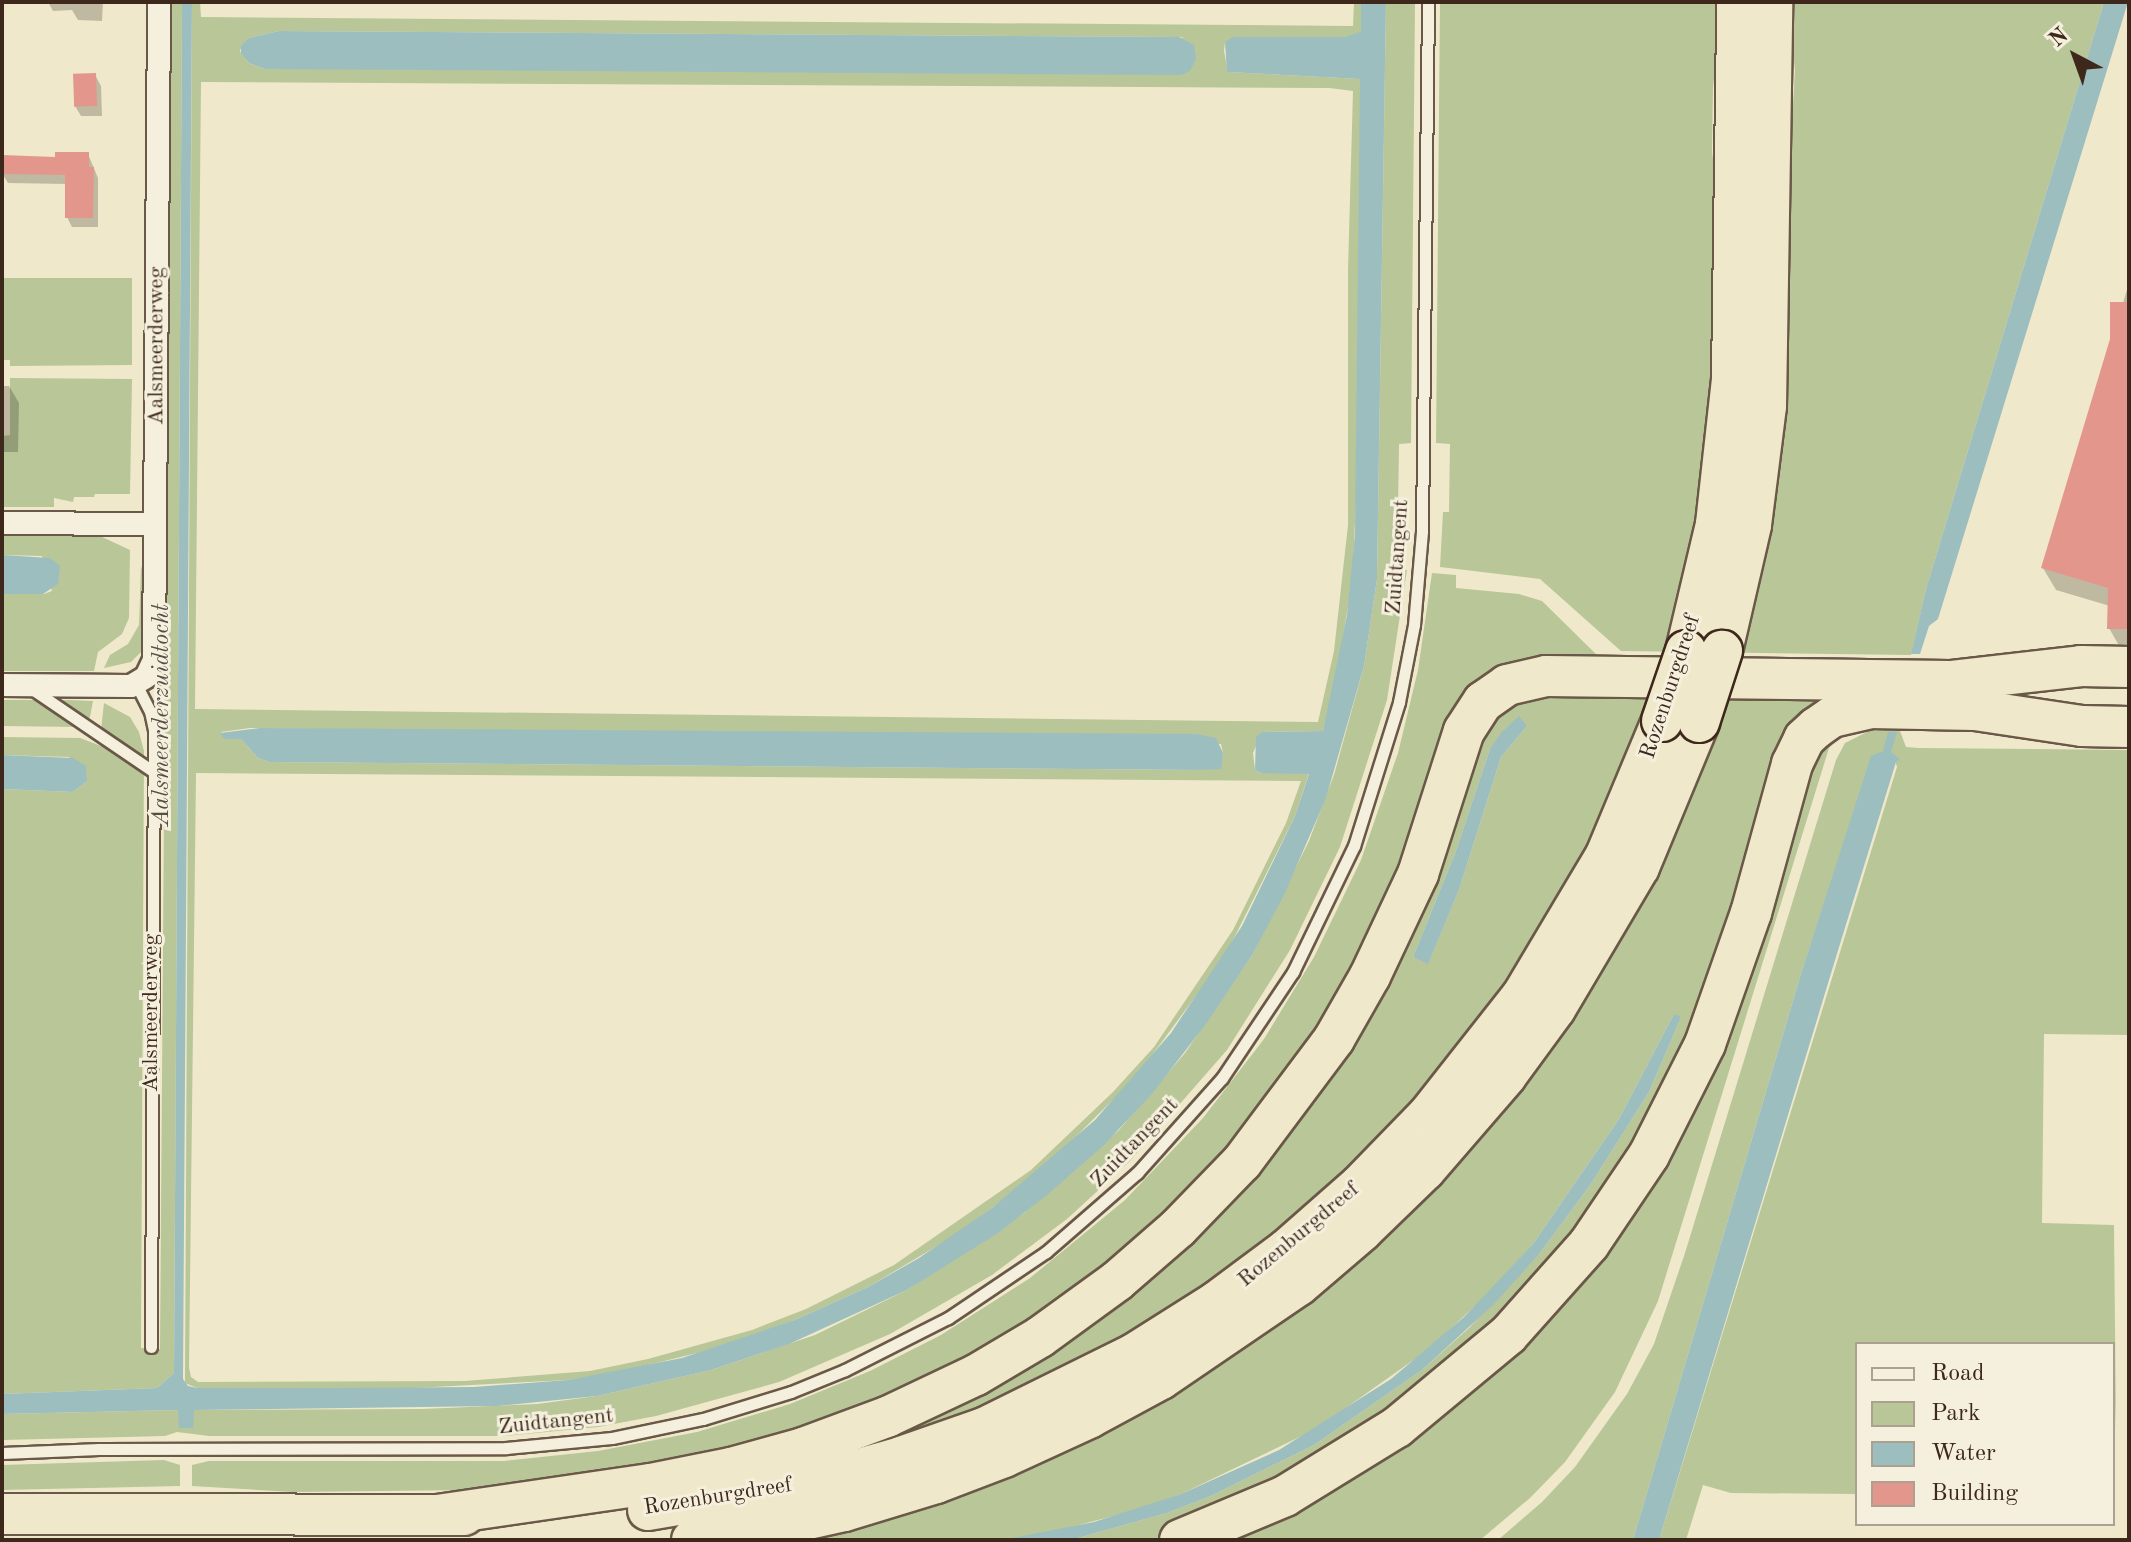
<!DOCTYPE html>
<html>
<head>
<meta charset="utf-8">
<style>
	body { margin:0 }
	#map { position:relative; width:2131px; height:1542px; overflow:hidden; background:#f0e8cb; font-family:"Old Standard TT",serif }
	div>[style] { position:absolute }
	.green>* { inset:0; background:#b8c698 }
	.water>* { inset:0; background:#9dbebf }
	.shadow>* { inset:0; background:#0003 }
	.building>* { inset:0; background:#e3968c; transform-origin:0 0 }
	.roads { filter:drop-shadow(2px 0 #6a5848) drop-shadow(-2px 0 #6a5848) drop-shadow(0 2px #6a5848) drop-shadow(0 -2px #6a5848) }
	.lane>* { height:11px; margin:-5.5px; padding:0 5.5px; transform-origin:5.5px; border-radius:5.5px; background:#f5f0dd }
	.street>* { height:22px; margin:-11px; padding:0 11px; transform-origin:11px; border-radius:11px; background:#f5f0dd }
	.highway>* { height:40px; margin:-20px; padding:0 20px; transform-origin:20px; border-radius:20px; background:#f0e8cb }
	.bridges { filter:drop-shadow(2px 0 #3e281c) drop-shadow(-2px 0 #3e281c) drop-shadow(0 2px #3e281c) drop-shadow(0 -2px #3e281c) }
	.highway-bridge>* { height:40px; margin:-20px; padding:0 20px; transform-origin:20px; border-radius:20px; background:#f0e8cb }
	span { translate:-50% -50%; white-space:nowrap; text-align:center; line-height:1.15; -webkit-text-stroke:6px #f5f0dd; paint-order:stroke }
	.street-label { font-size:22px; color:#3e281c }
	.water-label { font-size:24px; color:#564e45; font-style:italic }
	.frame { position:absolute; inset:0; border:4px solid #3e281c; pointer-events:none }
	.legend { position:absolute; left:1855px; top:1342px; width:260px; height:184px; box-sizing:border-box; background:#f5f0dd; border:2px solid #aca090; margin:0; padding:10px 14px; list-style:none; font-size:24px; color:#3e281c }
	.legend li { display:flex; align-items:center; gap:16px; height:40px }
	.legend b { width:40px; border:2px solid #aca090 }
	.north { position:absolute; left:2035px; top:16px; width:80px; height:80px; -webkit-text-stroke:6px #f5f0dd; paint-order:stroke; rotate:319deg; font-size:22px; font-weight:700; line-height:32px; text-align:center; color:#3e281c }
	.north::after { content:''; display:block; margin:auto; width:28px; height:36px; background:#3e281c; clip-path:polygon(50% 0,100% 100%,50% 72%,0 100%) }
</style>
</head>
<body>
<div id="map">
	<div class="green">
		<i style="clip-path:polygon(170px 2px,182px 2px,174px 1373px,157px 1388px,2px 1394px,2px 789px,73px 792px,87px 781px,69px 757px,2px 755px,2px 737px,80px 738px,101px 746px,107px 737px,101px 730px,104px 703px,130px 717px,139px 732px,144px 751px,141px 1348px,160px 1349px)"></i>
		<i style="clip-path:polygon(evenodd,192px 2px,200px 2px,201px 17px,1353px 26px,1354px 2px,1361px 2px,1361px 33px,1344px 37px,1225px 42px,1224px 51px,1228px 72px,1361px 79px,1358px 463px,1352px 582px,1337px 673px,1323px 731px,1262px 732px,1253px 753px,1255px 770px,1261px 773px,1309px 773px,1295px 816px,1224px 958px,1135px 1078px,1048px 1164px,992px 1208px,947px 1240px,868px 1287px,795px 1320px,722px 1347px,623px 1371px,568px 1380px,413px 1388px,197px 1388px,185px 1383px,192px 2px,279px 31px,1179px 37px,1185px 38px,265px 69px,249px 63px,241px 54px,240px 50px,249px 38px,279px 31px,192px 2px,201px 82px,1329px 88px,1353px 91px,1348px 270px,1348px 525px,1334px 651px,1318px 722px,195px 709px,201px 82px,192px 2px,250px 728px,1221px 744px,1223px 753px,1200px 770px,269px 762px,258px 758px,241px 739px,225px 739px,221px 732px,250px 728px,192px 2px,196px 773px,1300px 781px,1301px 781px,1286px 823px,1233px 930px,1154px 1047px,1113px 1092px,1031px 1170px,894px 1265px,806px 1309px,752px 1330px,648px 1359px,590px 1371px,465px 1381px,198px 1382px,191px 1377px,189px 1368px,196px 773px)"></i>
		<i style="clip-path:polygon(1386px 2px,1415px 2px,1411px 443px,1399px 444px,1398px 512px,1403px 513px,1400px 569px,1407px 570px,1387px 700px,1340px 847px,1290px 950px,1227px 1050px,1129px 1162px,1067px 1219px,992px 1275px,890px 1334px,779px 1382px,656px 1416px,598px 1427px,505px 1436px,209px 1436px,177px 1432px,165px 1436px,2px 1440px,2px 1414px,179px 1410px,192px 1428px,193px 1410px,422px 1409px,537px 1404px,597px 1396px,711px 1370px,815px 1335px,907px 1290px,1024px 1213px,1119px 1130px,1185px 1053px,1251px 957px,1309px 841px,1334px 775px,1364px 666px,1377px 579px)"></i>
		<i style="clip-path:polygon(1440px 2px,1722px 2px,1713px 88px,1712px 152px,1720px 212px,1789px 174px,1795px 70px,1787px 2px,2104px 2px,1926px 589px,1911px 655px,1621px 651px,1540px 579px,1440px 567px,1443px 512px,1449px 512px,1450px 444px,1436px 443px)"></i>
		<i style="clip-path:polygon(2px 278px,132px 278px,132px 365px,10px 366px,10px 360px,2px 360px)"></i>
		<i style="clip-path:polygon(10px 378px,132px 379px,130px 494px,95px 494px,94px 497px,74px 497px,73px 502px,54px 498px,54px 507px,2px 507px,2px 436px,10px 435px)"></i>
		<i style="clip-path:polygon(2px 535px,100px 536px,130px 550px,129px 618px,122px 634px,98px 652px,94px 671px,2px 671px,2px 594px,44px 594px,52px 591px,42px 556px,2px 555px)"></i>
		<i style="clip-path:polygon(141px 566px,145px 581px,143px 650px,131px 662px,104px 668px,110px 655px,128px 644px,139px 625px)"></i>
		<i style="clip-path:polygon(1432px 573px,1456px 575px,1456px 588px,1519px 594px,1542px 601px,1601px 659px,1513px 674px,1278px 1107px,1048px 1323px,769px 1451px,471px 1490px,293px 1492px,192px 1486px,192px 1465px,209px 1461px,504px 1461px,598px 1451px,697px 1432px,790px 1404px,870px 1371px,941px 1335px,1030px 1278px,1125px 1200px,1203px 1118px,1264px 1039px,1314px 957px,1361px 860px,1398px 753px,1418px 670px)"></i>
		<i style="clip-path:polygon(evenodd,1776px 685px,1838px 704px,1623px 1184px,1414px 1406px,1182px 1532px,1158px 1540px,1071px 1540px,1167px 1513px,1211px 1496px,1314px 1445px,1422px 1370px,1469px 1328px,1540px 1253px,1591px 1184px,1649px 1092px,1679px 1022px,1674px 1014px,1619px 1119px,1533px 1244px,1496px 1286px,1429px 1349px,1316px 1429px,1181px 1494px,1137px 1510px,1051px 1532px,1002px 1540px,769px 1540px,1344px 1263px,1601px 833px,1466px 1049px,1306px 1217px,1140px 1336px,898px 1445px,712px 1479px,874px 1430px,1249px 1164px,1460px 766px,1508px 698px,1776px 685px,1527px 726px,1501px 757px,1459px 890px,1428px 963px,1413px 957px,1456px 851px,1490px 749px,1527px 726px)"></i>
		<i style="clip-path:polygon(2px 700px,68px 700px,93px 701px,90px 717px,80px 727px,2px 726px)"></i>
		<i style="clip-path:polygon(1891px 716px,1891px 719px,1855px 723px,1829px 748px,1658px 1301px,1615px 1392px,1565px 1462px,1530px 1498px,1480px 1540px,1202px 1540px,1280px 1506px,1394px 1439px,1466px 1383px,1561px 1290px,1636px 1190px,1700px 1074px,1733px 990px,1795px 783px,1808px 752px,1826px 733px,1846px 722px)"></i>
		<i style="clip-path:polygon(1871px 730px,1900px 731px,1906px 747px,1919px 748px,2129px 750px,2129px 1035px,2044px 1034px,2042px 1223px,2114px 1225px,2116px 1431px,2113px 1344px,1857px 1344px,1857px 1494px,1731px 1493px,1703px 1485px,1686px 1540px,1659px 1540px,1897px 767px,1894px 757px,1883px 751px,1843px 846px,1800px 977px,1633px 1540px,1498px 1540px,1542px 1502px,1575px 1467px,1627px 1394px,1654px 1344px,1685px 1253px,1836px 760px,1845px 743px)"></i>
		<i style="clip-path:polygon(164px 1460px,180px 1465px,180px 1486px,2px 1490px,2px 1465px)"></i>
	</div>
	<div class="water">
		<i style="clip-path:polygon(182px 2px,192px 2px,183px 1379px,188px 1386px,197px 1388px,329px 1388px,474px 1387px,568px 1380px,682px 1358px,795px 1320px,868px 1287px,919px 1258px,992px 1208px,1095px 1120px,1171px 1033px,1242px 926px,1295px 816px,1309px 774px,1261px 773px,1255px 770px,1256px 737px,1262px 732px,1323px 731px,1347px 615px,1355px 533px,1360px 79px,1227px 72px,1225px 42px,1233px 37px,1344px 37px,1361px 32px,1361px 2px,1386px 2px,1377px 579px,1364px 666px,1326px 798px,1284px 895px,1251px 957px,1206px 1024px,1151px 1095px,1103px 1146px,1047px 1195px,998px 1233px,907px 1290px,789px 1344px,711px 1370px,597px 1396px,497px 1406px,194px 1410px,193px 1428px,179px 1428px,178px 1410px,2px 1414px,2px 1394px,157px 1388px,174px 1373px)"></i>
		<i style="clip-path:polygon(2104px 2px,2128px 2px,1938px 619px,1929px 626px,1920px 654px,1911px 654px,1926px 589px)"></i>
		<i style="clip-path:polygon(279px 31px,1179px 37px,1194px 45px,1196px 59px,1190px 71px,1181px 75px,265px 69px,249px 63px,241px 54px,241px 46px,249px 38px)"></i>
		<i style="clip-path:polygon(2px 555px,50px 558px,60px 566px,58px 584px,43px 594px,2px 594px)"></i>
		<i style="clip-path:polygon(1519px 716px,1527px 726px,1501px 757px,1459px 890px,1428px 964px,1413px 957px,1456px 851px,1490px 749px,1501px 733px)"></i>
		<i style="clip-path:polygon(260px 728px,1197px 734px,1216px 738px,1223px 753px,1221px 769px,1200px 770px,269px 762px,258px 758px,241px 739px,224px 739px,220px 733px)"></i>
		<i style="clip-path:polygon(1888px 732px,1897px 732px,1891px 752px,1900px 759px,1896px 762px,1836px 957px,1659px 1540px,1633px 1540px,1800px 977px,1871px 756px,1883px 751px)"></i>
		<i style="clip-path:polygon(2px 755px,73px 758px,86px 766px,87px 781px,73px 792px,2px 789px)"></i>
		<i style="clip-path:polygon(1674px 1014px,1680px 1016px,1679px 1022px,1649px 1092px,1591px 1184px,1540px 1253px,1494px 1304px,1422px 1370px,1314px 1445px,1211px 1496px,1167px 1513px,1071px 1540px,1002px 1540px,1094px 1522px,1181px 1494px,1279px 1450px,1391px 1379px,1464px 1317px,1533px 1244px,1619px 1119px)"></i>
	</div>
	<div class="shadow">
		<i style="clip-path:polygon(48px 2px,103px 2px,102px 21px,78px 20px,72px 10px,53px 11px)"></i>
		<i style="clip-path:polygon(95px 75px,101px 86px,102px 116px,81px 116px,75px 106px)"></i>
		<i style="clip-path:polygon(88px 154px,98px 178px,98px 227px,72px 227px,67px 217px,67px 184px,8px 183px,2px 173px)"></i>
		<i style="clip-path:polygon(2129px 283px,2129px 651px,2122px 651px,2109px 628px,2110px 606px,2056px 590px,2043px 568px)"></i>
		<i style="clip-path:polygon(2px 386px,9px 386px,19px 403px,18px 452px,2px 452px)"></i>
		<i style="clip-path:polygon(1719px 1539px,1840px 1540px,1719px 1540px)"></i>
	</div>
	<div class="building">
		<i style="left:96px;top:73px;width:33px;height:23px;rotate:88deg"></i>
		<i style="clip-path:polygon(55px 152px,89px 152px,89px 167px,94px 167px,93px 218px,65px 218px,65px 175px,2px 174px,2px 155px,55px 157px)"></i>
		<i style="clip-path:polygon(2110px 302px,2129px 302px,2129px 629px,2107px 629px,2108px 588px,2041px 568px,2110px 339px)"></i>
	</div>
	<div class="roads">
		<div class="lane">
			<i style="left:136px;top:684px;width:30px;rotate:63deg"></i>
			<i style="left:150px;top:711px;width:19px;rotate:78deg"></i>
			<i style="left:154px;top:730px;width:617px;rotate:90.28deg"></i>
			<i style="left:32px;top:689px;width:148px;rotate:34.2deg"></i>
			<i style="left:2px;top:1453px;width:97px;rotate:-2.4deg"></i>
			<i style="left:99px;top:1449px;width:407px;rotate:-0.1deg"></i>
			<i style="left:506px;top:1448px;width:106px;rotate:-5.4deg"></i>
			<i style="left:612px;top:1438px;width:93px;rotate:-11.8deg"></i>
			<i style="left:703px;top:1419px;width:92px;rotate:-17.1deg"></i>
			<i style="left:791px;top:1392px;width:58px;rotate:-22.2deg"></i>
			<i style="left:845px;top:1370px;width:115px;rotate:-26.8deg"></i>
			<i style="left:948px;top:1318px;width:118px;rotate:-34deg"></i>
			<i style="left:1046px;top:1252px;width:121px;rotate:-41deg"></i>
			<i style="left:1137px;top:1173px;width:127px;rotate:-48.2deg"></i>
			<i style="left:1222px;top:1078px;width:128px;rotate:-56.2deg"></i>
			<i style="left:1293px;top:972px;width:140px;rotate:-64.2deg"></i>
			<i style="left:1354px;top:846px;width:151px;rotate:-72.6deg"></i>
			<i style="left:1399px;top:702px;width:78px;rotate:-79deg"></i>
			<i style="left:1414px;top:625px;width:94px;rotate:-85.1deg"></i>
			<i style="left:1422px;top:531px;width:529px;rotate:-89.35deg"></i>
		</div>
		<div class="street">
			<i style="left:2px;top:523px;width:153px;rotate:0.4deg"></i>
			<i style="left:2px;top:685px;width:129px;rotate:0.4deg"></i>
			<i style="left:131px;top:686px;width:17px;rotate:-31deg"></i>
			<i style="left:146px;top:677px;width:19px;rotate:-65deg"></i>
			<i style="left:154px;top:660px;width:658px;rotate:-89.56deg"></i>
		</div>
		<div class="highway">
			<i style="left:1686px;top:651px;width:130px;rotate:-76.7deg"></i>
			<i style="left:1716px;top:524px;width:147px;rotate:-83.7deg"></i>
			<i style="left:1732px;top:378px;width:376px;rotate:-89.2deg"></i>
			<i style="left:1722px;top:651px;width:129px;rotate:-77deg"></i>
			<i style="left:1751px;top:525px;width:120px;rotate:-82.8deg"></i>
			<i style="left:1766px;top:406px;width:404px;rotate:-89.1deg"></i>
			<i style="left:648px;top:1510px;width:171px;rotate:-9.7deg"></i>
			<i style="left:817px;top:1481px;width:87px;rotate:-15.9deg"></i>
			<i style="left:901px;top:1457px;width:88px;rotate:-19.3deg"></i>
			<i style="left:984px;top:1428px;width:167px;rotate:-26.3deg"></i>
			<i style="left:1134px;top:1354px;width:97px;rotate:-32.4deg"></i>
			<i style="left:1216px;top:1302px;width:87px;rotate:-36.6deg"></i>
			<i style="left:1286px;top:1250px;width:98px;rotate:-41.3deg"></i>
			<i style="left:1360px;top:1185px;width:99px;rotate:-45.8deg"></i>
			<i style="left:1429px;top:1114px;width:150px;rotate:-51.8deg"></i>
			<i style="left:1522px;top:996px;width:164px;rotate:-59.2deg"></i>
			<i style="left:1606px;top:855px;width:145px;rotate:-67.3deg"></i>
			<i style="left:2px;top:1514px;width:462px;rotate:0.1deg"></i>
			<i style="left:437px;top:1515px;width:215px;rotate:-8.3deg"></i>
			<i style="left:650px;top:1484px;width:83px;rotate:-11.2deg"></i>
			<i style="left:731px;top:1468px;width:75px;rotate:-15.5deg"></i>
			<i style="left:803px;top:1448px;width:90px;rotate:-20.3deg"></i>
			<i style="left:887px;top:1417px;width:98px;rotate:-25.3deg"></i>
			<i style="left:976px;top:1375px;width:74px;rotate:-30.7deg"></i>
			<i style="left:1040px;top:1337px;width:95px;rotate:-36deg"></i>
			<i style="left:1117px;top:1281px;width:81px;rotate:-41deg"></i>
			<i style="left:1178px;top:1228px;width:92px;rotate:-45.9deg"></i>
			<i style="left:1242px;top:1162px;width:154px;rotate:-53.2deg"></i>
			<i style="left:1334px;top:1039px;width:73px;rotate:-60.3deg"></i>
			<i style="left:1370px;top:976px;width:113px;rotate:-64.8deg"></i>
			<i style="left:1418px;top:874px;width:150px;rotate:-72.2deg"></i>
			<i style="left:1464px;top:731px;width:35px;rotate:-57deg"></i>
			<i style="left:1483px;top:702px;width:29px;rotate:-35deg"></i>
			<i style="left:1507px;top:685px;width:40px;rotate:-13deg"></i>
			<i style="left:1546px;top:676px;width:404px;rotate:0.7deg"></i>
			<i style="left:1950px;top:681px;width:132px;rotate:-6.5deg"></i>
			<i style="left:2081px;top:666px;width:48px;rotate:1.2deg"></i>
			<i style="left:692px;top:1540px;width:81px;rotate:-9.2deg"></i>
			<i style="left:772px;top:1527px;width:74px;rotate:-12.5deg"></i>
			<i style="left:844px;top:1511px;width:96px;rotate:-16.9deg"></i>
			<i style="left:936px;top:1483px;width:73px;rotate:-20.9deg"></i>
			<i style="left:1004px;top:1457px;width:94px;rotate:-24.6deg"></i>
			<i style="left:1089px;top:1418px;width:82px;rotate:-28.4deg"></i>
			<i style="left:1161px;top:1379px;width:167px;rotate:-34.3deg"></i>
			<i style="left:1299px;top:1285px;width:83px;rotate:-40.6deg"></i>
			<i style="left:1362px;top:1231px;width:88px;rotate:-44.1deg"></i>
			<i style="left:1425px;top:1170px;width:124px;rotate:-49.2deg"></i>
			<i style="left:1506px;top:1076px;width:83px;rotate:-53.8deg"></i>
			<i style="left:1555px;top:1009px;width:165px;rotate:-59.4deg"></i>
			<i style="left:1639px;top:867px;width:157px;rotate:-67.5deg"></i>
			<i style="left:1180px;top:1540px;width:114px;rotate:-22.7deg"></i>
			<i style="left:1285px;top:1496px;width:132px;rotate:-31.6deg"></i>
			<i style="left:1397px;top:1427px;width:144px;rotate:-39.7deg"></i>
			<i style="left:1508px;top:1335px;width:122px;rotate:-48.3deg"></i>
			<i style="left:1589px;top:1244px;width:107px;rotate:-56deg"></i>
			<i style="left:1649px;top:1155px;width:124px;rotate:-63.2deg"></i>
			<i style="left:1705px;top:1044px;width:139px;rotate:-70.7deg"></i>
			<i style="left:1751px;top:913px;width:155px;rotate:-74.6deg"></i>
			<i style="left:1792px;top:764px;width:28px;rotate:-64deg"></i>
			<i style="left:1804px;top:739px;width:16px;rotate:-43deg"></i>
			<i style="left:1816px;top:728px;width:19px;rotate:-35deg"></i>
			<i style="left:1832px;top:717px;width:39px;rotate:-13deg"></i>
			<i style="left:1870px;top:708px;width:105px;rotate:1.1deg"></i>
			<i style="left:1975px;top:710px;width:108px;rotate:8.5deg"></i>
			<i style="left:2082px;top:726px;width:47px;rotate:1.2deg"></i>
		</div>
	</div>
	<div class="bridges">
		<div class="highway-bridge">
			<i style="left:1662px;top:721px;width:74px;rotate:-71.1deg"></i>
			<i style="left:1699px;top:722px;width:75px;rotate:-72.1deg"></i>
		</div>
	</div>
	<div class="street-label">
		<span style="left:157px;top:346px;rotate:-90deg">Aalsmeerderweg</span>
		<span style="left:1398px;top:557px;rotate:-86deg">Zuidtangent</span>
		<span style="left:1671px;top:687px;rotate:-72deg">Rozenburgdreef</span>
		<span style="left:152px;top:1013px;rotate:-90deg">Aalsmeerderweg</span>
		<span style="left:1135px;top:1143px;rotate:-46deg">Zuidtangent</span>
		<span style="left:1299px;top:1235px;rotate:-40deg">Rozenburgdreef</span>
		<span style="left:556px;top:1422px;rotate:-6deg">Zuidtangent</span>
		<span style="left:718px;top:1497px;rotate:-9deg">Rozenburgdreef</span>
	</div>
	<div class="water-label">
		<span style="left:163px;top:715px;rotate:-90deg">Aalsmeerderzuidtocht</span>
	</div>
	<div class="frame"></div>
	<ul class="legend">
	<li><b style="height:10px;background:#f5f0dd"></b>Road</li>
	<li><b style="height:22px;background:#b8c698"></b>Park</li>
	<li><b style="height:22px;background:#9dbebf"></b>Water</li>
	<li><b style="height:22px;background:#e3968c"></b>Building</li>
	</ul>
	<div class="north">N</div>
</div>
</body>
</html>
